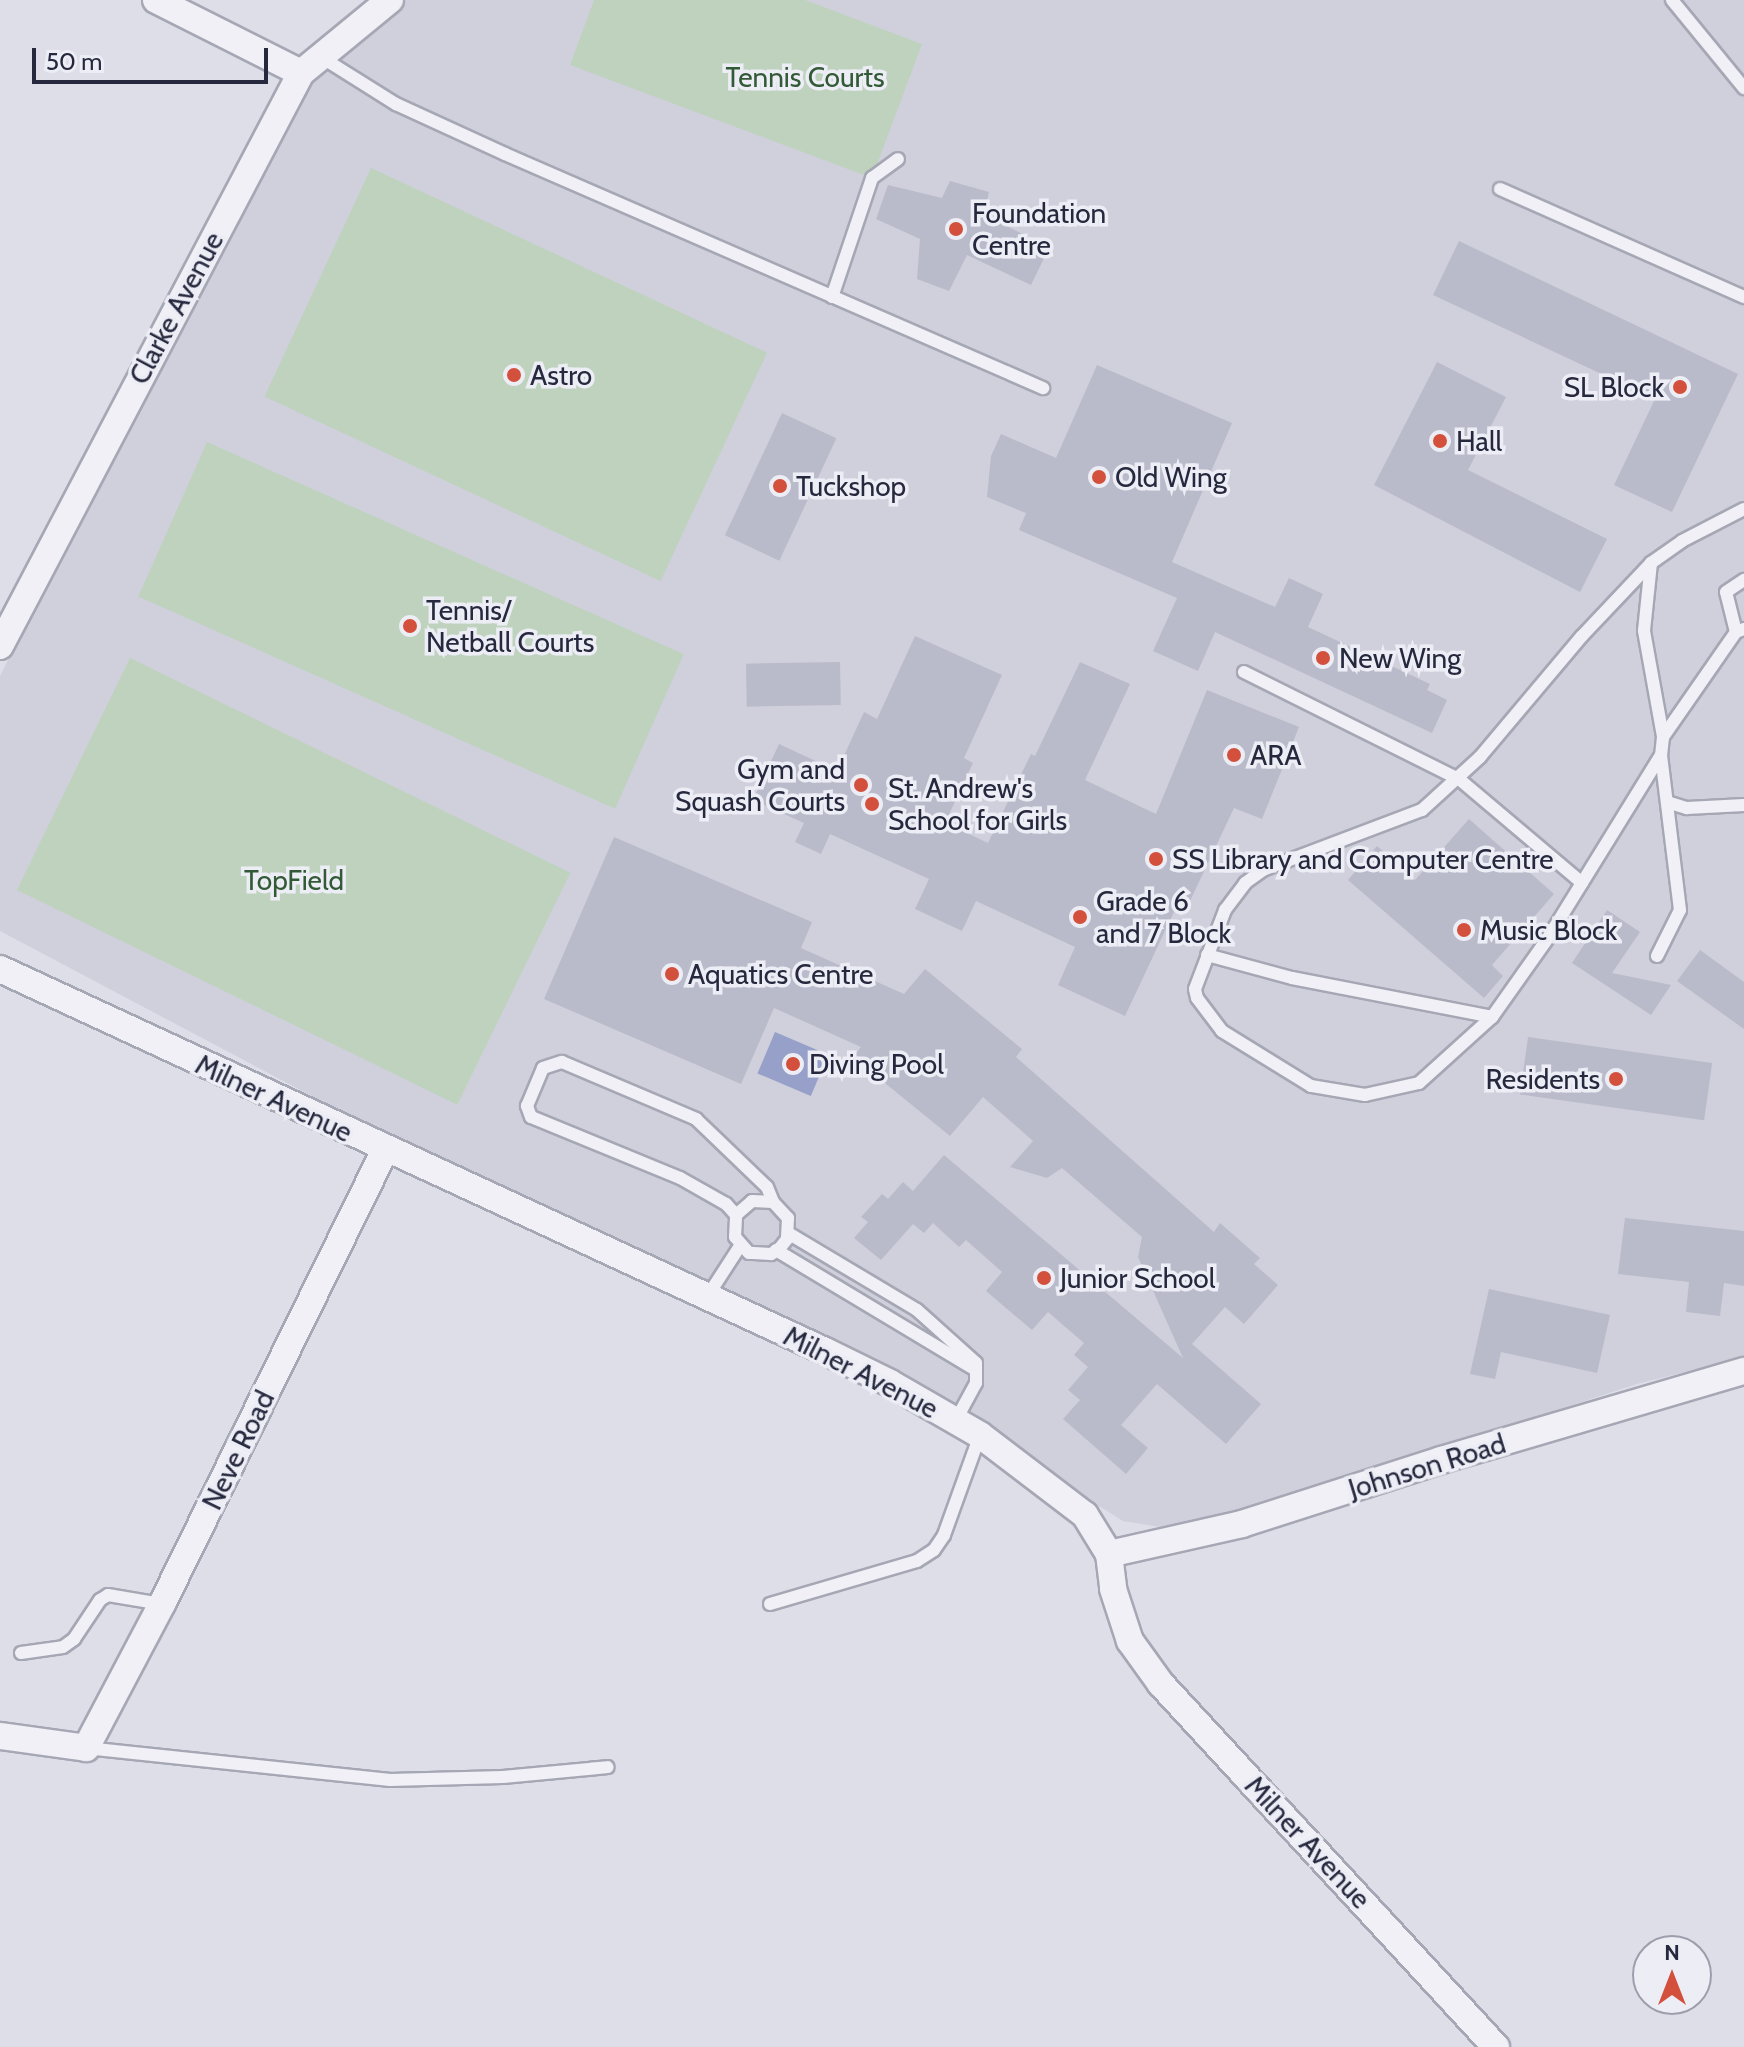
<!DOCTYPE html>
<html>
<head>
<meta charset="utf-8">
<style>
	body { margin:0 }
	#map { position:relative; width:1744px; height:2047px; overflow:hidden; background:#dddee7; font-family:Cabin,sans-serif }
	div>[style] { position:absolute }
	.built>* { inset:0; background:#cfd0dc }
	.green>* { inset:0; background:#bed2be; transform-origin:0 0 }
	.water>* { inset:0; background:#96a0c9; transform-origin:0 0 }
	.building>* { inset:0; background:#babbca; transform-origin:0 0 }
	.roads { filter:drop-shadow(2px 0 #a6a7b4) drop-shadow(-2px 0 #a6a7b4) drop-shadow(0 2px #a6a7b4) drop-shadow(0 -2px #a6a7b4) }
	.service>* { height:12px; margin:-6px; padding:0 6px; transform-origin:6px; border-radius:6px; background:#f0f0f6 }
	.minor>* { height:26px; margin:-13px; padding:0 13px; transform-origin:13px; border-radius:13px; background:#f0f0f6 }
	.dots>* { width:22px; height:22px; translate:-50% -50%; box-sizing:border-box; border:4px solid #ecedf5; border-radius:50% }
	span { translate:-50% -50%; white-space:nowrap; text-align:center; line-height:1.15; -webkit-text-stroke:7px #ecedf5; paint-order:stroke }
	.park-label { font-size:28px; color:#335a36 }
	.poi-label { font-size:28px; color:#26283e }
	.left { translate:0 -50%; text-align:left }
	.right { translate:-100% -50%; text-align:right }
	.street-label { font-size:28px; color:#26283e }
	.north { position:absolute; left:1632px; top:1935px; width:80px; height:80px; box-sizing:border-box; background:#ecedf5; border:2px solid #9d9eac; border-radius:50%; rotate:0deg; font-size:22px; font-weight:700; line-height:32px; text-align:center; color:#26283e }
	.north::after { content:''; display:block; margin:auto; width:28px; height:36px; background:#d2503c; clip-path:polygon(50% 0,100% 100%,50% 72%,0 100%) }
	.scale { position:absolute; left:32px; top:48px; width:236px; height:36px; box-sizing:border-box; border:4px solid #26283e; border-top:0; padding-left:10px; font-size:24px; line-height:28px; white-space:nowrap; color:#26283e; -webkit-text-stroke:6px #ecedf5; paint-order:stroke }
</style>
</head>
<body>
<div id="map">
	<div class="built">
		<i style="clip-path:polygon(381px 0,1744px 0,1744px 1357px,1637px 1384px,1233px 1515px,1173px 1529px,1123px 1521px,1059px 1481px,905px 1373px,372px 1128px,0 931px,0 676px,230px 219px,295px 71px)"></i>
	</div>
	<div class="green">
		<i style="clip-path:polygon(594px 0,805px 0,922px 44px,872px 178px,570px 65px)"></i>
		<i style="left:371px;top:168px;width:437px;height:252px;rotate:25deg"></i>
		<i style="left:207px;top:442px;width:522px;height:169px;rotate:24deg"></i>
		<i style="left:130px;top:658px;width:490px;height:258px;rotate:26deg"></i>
	</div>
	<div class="water">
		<i style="left:775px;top:1032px;width:58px;height:45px;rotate:23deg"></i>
	</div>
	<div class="building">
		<i style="clip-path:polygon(950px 181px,989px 192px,984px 214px,1049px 248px,1031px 285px,967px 255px,949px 291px,917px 279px,920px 239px,876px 219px,888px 185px,942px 198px)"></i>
		<i style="clip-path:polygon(1459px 241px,1738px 374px,1672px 512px,1614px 485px,1655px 399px,1433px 295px)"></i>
		<i style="clip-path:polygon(1437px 362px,1506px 397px,1468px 470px,1607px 539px,1580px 592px,1374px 485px)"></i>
		<i style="clip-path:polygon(1097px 365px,1232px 423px,1172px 562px,1275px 607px,1289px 578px,1323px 594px,1308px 627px,1430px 684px,1427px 690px,1447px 700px,1432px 733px,1215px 632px,1198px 671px,1153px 651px,1177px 598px,1019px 530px,1026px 513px,987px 497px,991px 456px,1001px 434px,1056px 458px)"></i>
		<i style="left:782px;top:413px;width:60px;height:135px;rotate:25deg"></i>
		<i style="clip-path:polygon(915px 636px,1002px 675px,964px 758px,973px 763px,945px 823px,988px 843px,1031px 754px,1035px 756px,1080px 662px,1130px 684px,1085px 780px,1156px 814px,1207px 690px,1299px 727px,1262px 819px,1234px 808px,1190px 901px,1181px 897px,1125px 1016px,1058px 985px,1075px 947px,976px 901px,962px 931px,915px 909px,929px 879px,830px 834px,821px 854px,795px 842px,804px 823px,753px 800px,779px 744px,837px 771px,864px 712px,877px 719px)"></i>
		<i style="left:840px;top:662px;width:43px;height:94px;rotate:89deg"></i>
		<i style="clip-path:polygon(1469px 819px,1554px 894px,1492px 965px,1503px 976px,1484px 998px,1348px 880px,1377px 846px,1415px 880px)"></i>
		<i style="clip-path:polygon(614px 837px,812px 922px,801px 948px,904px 994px,925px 969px,1022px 1049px,1016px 1057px,1214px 1232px,1220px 1223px,1260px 1258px,1254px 1264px,1278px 1285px,1244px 1324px,1225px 1307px,1192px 1344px,1261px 1404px,1226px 1444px,1157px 1384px,1121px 1425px,1148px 1448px,1126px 1474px,1063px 1419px,1080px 1400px,1068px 1390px,1088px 1367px,1074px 1355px,1084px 1343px,1048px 1312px,1032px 1330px,986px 1291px,1002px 1272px,966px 1240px,959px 1247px,933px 1223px,924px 1233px,913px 1224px,881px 1260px,854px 1238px,868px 1222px,861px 1217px,882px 1194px,888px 1199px,903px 1182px,913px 1191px,944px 1155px,1183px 1358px,1138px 1257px,1142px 1237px,1062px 1168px,1047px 1178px,1010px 1167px,1033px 1141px,983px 1097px,950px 1136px,853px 1057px,861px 1047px,774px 1008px,741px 1084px,544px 999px)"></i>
		<i style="clip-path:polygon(1607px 910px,1640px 932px,1612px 973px,1671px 985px,1651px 1015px,1572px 963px)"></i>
		<i style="clip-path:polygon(1700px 950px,1744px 982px,1744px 1029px,1677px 981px)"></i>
		<i style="left:1528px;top:1037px;width:186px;height:58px;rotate:8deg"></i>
		<i style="clip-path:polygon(1625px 1218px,1744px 1231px,1744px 1286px,1724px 1283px,1720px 1316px,1686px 1312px,1689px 1282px,1618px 1274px)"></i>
		<i style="clip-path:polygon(1489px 1289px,1610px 1315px,1597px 1373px,1501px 1352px,1495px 1379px,1470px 1374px)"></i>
	</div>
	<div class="roads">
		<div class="service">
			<i style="left:1672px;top:0;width:114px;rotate:50.7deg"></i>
			<i style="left:321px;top:57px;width:89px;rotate:32.1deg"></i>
			<i style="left:396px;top:104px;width:120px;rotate:24.6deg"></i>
			<i style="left:505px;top:154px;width:587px;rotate:23.51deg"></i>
			<i style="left:1500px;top:189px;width:267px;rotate:23.9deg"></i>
			<i style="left:832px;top:297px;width:126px;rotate:-71.4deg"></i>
			<i style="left:872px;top:178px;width:32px;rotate:-36deg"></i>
			<i style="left:1651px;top:563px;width:68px;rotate:95.9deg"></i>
			<i style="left:1644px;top:631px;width:108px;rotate:79.8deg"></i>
			<i style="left:1663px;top:737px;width:18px;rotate:96deg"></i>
			<i style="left:1661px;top:755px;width:215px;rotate:121.7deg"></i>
			<i style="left:1548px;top:938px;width:97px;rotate:125.3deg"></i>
			<i style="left:1492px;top:1017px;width:98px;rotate:137.9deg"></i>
			<i style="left:1419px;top:1083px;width:55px;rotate:167.5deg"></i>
			<i style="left:1365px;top:1095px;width:55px;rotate:-170.5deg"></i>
			<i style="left:1311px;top:1086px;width:105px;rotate:-148.3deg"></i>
			<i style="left:1222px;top:1031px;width:41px;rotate:-127.1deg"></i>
			<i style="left:1197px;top:998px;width:9px;rotate:-103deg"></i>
			<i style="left:1195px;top:989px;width:85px;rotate:-69.2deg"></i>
			<i style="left:1225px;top:910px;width:34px;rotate:-53deg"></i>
			<i style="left:1245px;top:883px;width:22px;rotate:-36deg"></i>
			<i style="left:1263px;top:870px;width:170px;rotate:-20.7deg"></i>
			<i style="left:1422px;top:810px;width:79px;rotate:-42.4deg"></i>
			<i style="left:1480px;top:757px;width:158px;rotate:-49.9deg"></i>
			<i style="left:1582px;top:636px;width:100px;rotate:-46.6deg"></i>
			<i style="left:1651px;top:563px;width:38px;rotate:-35deg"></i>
			<i style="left:1682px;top:541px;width:70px;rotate:-27.3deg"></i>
			<i style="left:1736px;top:632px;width:41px;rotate:-104deg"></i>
			<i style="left:1726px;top:592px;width:22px;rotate:-34deg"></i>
			<i style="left:1244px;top:672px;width:240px;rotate:26.5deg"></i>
			<i style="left:1459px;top:779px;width:161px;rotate:40.2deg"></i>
			<i style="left:1663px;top:737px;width:128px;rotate:-55.2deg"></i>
			<i style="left:1736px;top:632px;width:9px;rotate:-21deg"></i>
			<i style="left:1667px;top:802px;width:21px;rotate:17deg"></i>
			<i style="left:1687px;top:808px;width:57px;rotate:-3deg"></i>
			<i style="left:1207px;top:955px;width:88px;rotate:15.1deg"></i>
			<i style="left:1292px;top:978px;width:204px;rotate:11deg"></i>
			<i style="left:1657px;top:956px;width:51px;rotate:-63.4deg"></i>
			<i style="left:1680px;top:910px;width:156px;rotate:-97deg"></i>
			<i style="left:736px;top:1215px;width:15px;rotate:-132deg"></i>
			<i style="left:726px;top:1204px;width:53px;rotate:-150.5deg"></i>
			<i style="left:680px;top:1178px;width:161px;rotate:-157.7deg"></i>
			<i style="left:531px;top:1117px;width:12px;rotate:-110deg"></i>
			<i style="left:527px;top:1106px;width:41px;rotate:-67.2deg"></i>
			<i style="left:543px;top:1068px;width:20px;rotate:-18deg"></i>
			<i style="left:562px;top:1062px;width:146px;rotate:23deg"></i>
			<i style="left:696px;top:1119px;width:98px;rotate:43.8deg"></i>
			<i style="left:767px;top:1187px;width:16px;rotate:68deg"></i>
			<i style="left:773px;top:1202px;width:22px;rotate:47deg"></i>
			<i style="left:788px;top:1218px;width:21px;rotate:93deg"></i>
			<i style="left:787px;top:1239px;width:11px;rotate:128deg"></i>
			<i style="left:780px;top:1248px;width:11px;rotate:146deg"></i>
			<i style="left:771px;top:1254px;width:22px;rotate:-177deg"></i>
			<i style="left:749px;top:1253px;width:21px;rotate:-131deg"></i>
			<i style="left:735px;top:1237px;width:22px;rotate:-87deg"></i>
			<i style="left:736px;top:1215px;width:21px;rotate:-41deg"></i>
			<i style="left:752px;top:1201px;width:21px;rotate:3deg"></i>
			<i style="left:788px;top:1233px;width:150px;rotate:30.8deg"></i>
			<i style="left:917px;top:1310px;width:79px;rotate:41.9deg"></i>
			<i style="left:976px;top:1363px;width:20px;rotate:90deg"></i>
			<i style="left:976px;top:1383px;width:42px;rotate:118.4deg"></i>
			<i style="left:776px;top:1250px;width:229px;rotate:31deg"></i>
			<i style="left:707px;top:1297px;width:61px;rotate:-57.1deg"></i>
			<i style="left:770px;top:1604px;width:153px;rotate:-16.3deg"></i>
			<i style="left:917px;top:1561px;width:20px;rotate:-33deg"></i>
			<i style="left:934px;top:1550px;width:18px;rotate:-56deg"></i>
			<i style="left:944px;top:1535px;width:106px;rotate:-70.2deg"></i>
			<i style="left:21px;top:1653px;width:42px;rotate:-8.1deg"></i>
			<i style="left:63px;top:1647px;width:14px;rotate:-36deg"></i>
			<i style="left:74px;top:1639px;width:47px;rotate:-56.3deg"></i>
			<i style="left:100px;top:1600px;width:9px;rotate:-32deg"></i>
			<i style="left:108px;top:1595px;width:55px;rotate:9.5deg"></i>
			<i style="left:86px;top:1748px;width:306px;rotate:6deg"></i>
			<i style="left:390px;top:1780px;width:113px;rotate:-1.5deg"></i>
			<i style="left:503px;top:1777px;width:105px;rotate:-5.4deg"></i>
		</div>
		<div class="minor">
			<i style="left:156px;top:0;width:162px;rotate:26.7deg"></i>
			<i style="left:0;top:646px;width:647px;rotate:-62.29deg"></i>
			<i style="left:301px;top:73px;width:115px;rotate:-39.4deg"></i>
			<i style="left:0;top:969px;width:909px;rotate:24.85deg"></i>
			<i style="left:825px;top:1351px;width:72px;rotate:26.2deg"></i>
			<i style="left:890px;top:1383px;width:104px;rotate:30deg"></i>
			<i style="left:980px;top:1435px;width:132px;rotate:37.3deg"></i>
			<i style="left:1085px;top:1515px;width:46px;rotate:58.4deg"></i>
			<i style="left:1109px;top:1554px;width:35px;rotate:83deg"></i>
			<i style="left:1113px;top:1589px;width:55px;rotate:71.9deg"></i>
			<i style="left:1130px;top:1641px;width:53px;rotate:54.2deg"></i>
			<i style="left:1161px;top:1684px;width:494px;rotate:47.3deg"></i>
			<i style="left:1109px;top:1554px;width:136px;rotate:-12.7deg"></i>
			<i style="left:1242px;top:1524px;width:209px;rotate:-17.8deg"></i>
			<i style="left:1441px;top:1460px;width:316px;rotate:-16.4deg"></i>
			<i style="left:0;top:1736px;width:87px;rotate:7.9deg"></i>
			<i style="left:86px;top:1748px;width:163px;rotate:-62.2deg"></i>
			<i style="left:162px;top:1604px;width:506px;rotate:-63.84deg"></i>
		</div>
	</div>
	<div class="dots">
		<i style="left:956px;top:229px;background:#d2503c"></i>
		<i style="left:514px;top:375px;background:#d2503c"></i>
		<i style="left:1680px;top:387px;background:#d2503c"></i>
		<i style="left:1440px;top:441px;background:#d2503c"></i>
		<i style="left:1099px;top:477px;background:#d2503c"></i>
		<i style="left:780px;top:486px;background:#d2503c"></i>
		<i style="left:410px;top:626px;background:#d2503c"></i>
		<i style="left:1323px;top:658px;background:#d2503c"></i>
		<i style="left:1234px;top:755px;background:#d2503c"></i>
		<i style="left:861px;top:785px;background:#d2503c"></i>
		<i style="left:872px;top:804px;background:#d2503c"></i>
		<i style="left:1156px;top:859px;background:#d2503c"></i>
		<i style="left:1080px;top:917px;background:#d2503c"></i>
		<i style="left:1464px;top:930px;background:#d2503c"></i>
		<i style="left:672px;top:974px;background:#d2503c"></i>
		<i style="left:793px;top:1064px;background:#d2503c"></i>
		<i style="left:1616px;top:1079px;background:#d2503c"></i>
		<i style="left:1044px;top:1278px;background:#d2503c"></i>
	</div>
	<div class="park-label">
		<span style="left:805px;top:77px">Tennis Courts</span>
		<span style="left:294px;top:880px">TopField</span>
	</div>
	<div class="poi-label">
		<span class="left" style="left:972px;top:229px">Foundation<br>Centre</span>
		<span class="left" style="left:530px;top:375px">Astro</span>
		<span class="right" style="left:1664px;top:387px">SL Block</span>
		<span class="left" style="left:1456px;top:441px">Hall</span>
		<span class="left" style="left:1115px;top:477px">Old Wing</span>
		<span class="left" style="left:796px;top:486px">Tuckshop</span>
		<span class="left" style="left:426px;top:626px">Tennis/<br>Netball Courts</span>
		<span class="left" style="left:1339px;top:658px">New Wing</span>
		<span class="left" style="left:1250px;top:755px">ARA</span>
		<span class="right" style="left:845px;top:785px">Gym and<br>Squash Courts</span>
		<span class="left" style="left:888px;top:804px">St. Andrew's<br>School for Girls</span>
		<span class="left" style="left:1172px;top:859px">SS Library and Computer Centre</span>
		<span class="left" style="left:1096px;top:917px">Grade 6<br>and 7 Block</span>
		<span class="left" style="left:1480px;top:930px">Music Block</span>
		<span class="left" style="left:688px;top:974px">Aquatics Centre</span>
		<span class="left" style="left:809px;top:1064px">Diving Pool</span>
		<span class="right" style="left:1600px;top:1079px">Residents</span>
		<span class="left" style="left:1060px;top:1278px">Junior School</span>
	</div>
	<div class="street-label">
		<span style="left:176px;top:308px;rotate:-62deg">Clarke Avenue</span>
		<span style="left:274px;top:1098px;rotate:25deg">Milner Avenue</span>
		<span style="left:861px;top:1372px;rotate:27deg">Milner Avenue</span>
		<span style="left:238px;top:1450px;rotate:-64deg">Neve Road</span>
		<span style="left:1427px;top:1466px;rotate:-17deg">Johnson Road</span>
		<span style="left:1308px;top:1842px;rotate:47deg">Milner Avenue</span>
	</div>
	<div class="north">N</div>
	<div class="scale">50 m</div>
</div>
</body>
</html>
